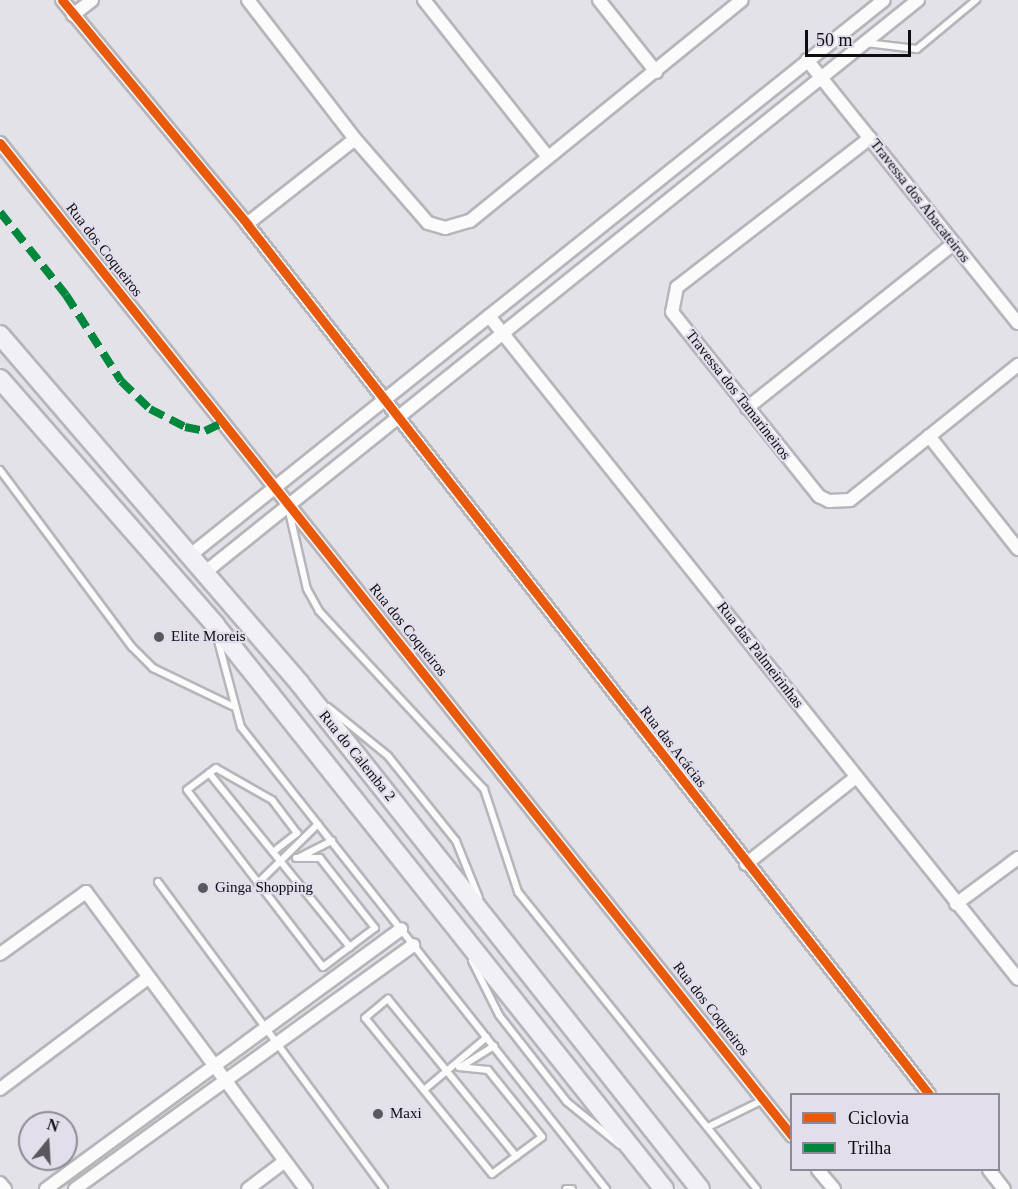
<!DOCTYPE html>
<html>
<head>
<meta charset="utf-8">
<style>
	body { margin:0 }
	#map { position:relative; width:1018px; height:1189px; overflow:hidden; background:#e3e2e8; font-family:"Times New Roman",serif }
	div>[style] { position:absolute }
	.roads { filter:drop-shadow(2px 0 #b6b5ba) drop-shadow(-2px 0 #b6b5ba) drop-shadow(0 2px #b6b5ba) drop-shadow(0 -2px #b6b5ba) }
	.service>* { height:6px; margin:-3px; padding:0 3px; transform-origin:3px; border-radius:3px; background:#fbfbfc }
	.minor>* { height:12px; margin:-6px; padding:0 6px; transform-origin:6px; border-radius:6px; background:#fbfbfc }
	.secondary>* { height:18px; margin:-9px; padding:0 9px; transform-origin:9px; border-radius:9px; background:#f1f0f4 }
	.quiet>* { height:8px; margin-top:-4px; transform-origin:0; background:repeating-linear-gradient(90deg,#00873e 0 15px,transparent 0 23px) }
	.cycleway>* { height:9px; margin:-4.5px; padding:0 4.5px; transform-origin:4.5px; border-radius:4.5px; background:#e8590c }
	.dots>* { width:16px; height:16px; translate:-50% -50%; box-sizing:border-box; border:3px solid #e2deec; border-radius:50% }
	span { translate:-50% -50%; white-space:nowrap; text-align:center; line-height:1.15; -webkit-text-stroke:4.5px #e2deec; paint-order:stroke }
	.street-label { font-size:15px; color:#0f0d12 }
	.poi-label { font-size:15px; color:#0f0d12 }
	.left { translate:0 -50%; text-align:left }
	.legend { position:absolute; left:790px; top:1093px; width:210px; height:78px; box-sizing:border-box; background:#e2deec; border:2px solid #8e8a95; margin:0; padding:8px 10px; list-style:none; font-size:18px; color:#0f0d12 }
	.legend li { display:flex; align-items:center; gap:12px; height:30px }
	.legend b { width:30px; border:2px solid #8e8a95 }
	.north { position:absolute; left:18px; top:1111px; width:60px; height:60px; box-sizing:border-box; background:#e2deec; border:2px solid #8e8a95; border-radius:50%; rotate:18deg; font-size:16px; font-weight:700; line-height:24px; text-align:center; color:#0f0d12 }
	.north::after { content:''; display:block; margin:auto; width:21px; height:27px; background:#59585d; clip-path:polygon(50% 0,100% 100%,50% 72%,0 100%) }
	.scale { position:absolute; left:805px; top:30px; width:106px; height:27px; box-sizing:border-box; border:3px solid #0f0d12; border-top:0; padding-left:8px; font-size:18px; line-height:21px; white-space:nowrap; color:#0f0d12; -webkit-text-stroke:4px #e2deec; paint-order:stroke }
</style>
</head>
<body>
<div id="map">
	<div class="roads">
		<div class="service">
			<i style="left:866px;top:43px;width:51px;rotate:6.7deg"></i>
			<i style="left:917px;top:49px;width:77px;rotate:-39.7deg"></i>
			<i style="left:0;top:470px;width:221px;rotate:53.3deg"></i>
			<i style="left:132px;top:647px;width:30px;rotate:45deg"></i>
			<i style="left:153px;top:668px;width:88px;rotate:25.7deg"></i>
			<i style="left:288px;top:507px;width:84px;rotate:77deg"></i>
			<i style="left:307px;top:589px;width:25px;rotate:61deg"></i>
			<i style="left:319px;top:611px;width:243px;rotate:47.2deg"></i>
			<i style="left:484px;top:789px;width:108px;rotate:71.7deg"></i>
			<i style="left:518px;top:892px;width:381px;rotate:51.2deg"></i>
			<i style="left:217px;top:637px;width:93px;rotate:75.1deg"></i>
			<i style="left:241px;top:727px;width:589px;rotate:51.69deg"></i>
			<i style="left:328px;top:707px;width:77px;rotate:39.2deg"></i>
			<i style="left:388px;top:756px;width:109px;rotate:51.3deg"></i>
			<i style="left:456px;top:841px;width:61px;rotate:68deg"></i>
			<i style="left:209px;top:773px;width:224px;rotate:51deg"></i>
			<i style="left:273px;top:852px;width:31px;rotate:-38deg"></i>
			<i style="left:297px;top:833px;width:41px;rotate:-127.1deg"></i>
			<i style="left:272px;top:800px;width:64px;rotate:-150.3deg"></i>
			<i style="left:216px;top:768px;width:36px;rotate:143deg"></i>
			<i style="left:187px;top:790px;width:223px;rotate:52.5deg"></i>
			<i style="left:323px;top:967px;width:65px;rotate:-36.9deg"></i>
			<i style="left:375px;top:928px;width:89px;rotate:-128.2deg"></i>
			<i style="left:320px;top:858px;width:24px;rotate:180deg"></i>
			<i style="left:300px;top:857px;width:36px;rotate:-27deg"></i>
			<i style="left:158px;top:882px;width:381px;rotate:53.6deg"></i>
			<i style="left:258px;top:883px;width:84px;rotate:-44.5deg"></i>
			<i style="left:472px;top:961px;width:60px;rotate:63.4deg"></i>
			<i style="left:499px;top:1015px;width:110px;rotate:52deg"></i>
			<i style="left:567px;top:1102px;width:68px;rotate:39.1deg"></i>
			<i style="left:462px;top:1066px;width:38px;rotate:-32deg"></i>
			<i style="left:459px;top:1067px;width:29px;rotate:6deg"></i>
			<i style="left:488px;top:1070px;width:86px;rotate:51.1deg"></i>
			<i style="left:542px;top:1137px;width:62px;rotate:143.5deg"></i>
			<i style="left:492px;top:1174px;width:201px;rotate:-129.1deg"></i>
			<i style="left:365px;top:1018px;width:30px;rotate:-40deg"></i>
			<i style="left:388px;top:999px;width:203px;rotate:50.8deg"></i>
			<i style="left:424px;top:1090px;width:82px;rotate:-40.1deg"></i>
			<i style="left:708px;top:1127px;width:61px;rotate:-26.1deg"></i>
			<i style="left:566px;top:1189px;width:6px"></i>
		</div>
		<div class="minor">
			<i style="left:62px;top:0;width:291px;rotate:50.4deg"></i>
			<i style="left:247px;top:224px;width:1105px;rotate:51.91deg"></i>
			<i style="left:248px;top:0;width:175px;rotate:52.4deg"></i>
			<i style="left:355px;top:139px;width:111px;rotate:49deg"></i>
			<i style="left:428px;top:223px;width:18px;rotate:16deg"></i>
			<i style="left:445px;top:228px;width:26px;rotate:-16deg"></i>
			<i style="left:470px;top:221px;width:350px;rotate:-39.1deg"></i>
			<i style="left:424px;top:0;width:200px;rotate:51.7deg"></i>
			<i style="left:599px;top:0;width:92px;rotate:51.6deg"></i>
			<i style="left:73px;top:15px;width:24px;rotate:-38deg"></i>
			<i style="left:807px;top:60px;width:337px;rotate:51.3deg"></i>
			<i style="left:870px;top:138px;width:244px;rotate:142.3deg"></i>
			<i style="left:677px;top:287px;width:25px;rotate:101deg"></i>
			<i style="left:672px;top:312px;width:236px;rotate:51.4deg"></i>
			<i style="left:819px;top:496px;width:11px;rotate:27deg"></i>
			<i style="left:829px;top:501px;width:21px;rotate:-3deg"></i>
			<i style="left:850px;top:500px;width:216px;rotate:-38.8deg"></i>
			<i style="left:0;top:143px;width:1270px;rotate:51.42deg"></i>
			<i style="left:247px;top:224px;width:137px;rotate:-38.2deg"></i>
			<i style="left:489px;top:316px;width:848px;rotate:51.41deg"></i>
			<i style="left:747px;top:408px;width:263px;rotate:-38.5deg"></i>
			<i style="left:929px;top:436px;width:144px;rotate:51.8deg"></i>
			<i style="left:188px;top:557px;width:891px;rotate:-38.67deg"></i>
			<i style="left:203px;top:574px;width:917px;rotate:-38.76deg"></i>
			<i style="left:746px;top:864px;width:139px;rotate:-38.3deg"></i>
			<i style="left:956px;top:904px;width:77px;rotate:-36.6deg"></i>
			<i style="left:0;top:954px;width:106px;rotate:-35.8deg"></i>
			<i style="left:86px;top:892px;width:370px;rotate:53.5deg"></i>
			<i style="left:0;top:1089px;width:185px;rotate:-36.9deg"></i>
			<i style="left:818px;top:1170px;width:25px;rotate:50deg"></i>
			<i style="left:989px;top:1170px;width:24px;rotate:52deg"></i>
			<i style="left:0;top:1183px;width:8px;rotate:50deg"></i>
			<i style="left:46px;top:1189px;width:440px;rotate:-36.2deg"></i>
			<i style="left:75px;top:1189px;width:417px;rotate:-35.8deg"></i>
			<i style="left:248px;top:1189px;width:46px;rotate:-37.1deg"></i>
		</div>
		<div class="secondary">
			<i style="left:0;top:335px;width:460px;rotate:49.3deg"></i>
			<i style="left:300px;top:684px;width:644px;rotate:51.62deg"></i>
			<i style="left:0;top:379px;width:327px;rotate:48.8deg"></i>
			<i style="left:215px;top:625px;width:721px;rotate:51.48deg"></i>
		</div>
	</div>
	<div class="quiet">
		<i style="left:0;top:212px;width:106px;rotate:51.5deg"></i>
		<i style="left:66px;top:295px;width:102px;rotate:57.4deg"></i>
		<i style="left:121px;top:381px;width:40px;rotate:44deg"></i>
		<i style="left:150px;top:409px;width:39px;rotate:27deg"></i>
		<i style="left:185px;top:427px;width:20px;rotate:11deg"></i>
		<i style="left:205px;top:431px;width:19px;rotate:-25deg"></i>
	</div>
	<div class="cycleway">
		<i style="left:62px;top:0;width:291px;rotate:50.4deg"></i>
		<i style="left:247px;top:224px;width:1105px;rotate:51.91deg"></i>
		<i style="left:0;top:143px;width:1270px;rotate:51.42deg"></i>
	</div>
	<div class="dots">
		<i style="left:159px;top:637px;background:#59585d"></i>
		<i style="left:203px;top:888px;background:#59585d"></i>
		<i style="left:378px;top:1114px;background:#59585d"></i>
	</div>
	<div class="street-label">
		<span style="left:920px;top:201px;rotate:52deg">Travessa dos Abacateiros</span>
		<span style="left:104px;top:250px;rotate:52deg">Rua dos Coqueiros</span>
		<span style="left:738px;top:395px;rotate:52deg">Travessa dos Tamarineiros</span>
		<span style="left:408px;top:630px;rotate:51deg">Rua dos Coqueiros</span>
		<span style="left:760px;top:655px;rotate:52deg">Rua das Palmeirinhas</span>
		<span style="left:673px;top:747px;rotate:52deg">Rua das Acácias</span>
		<span style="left:357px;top:756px;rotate:51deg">Rua do Calemba 2</span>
		<span style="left:711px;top:1009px;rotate:52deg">Rua dos Coqueiros</span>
	</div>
	<div class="poi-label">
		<span class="left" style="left:171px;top:637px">Elite Moreis</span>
		<span class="left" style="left:215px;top:888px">Ginga Shopping</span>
		<span class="left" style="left:390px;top:1114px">Maxi</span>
	</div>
	<ul class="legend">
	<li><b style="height:8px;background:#e8590c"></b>Ciclovia</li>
	<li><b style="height:8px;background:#00873e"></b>Trilha</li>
	</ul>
	<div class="north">N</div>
	<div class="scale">50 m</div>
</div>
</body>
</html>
